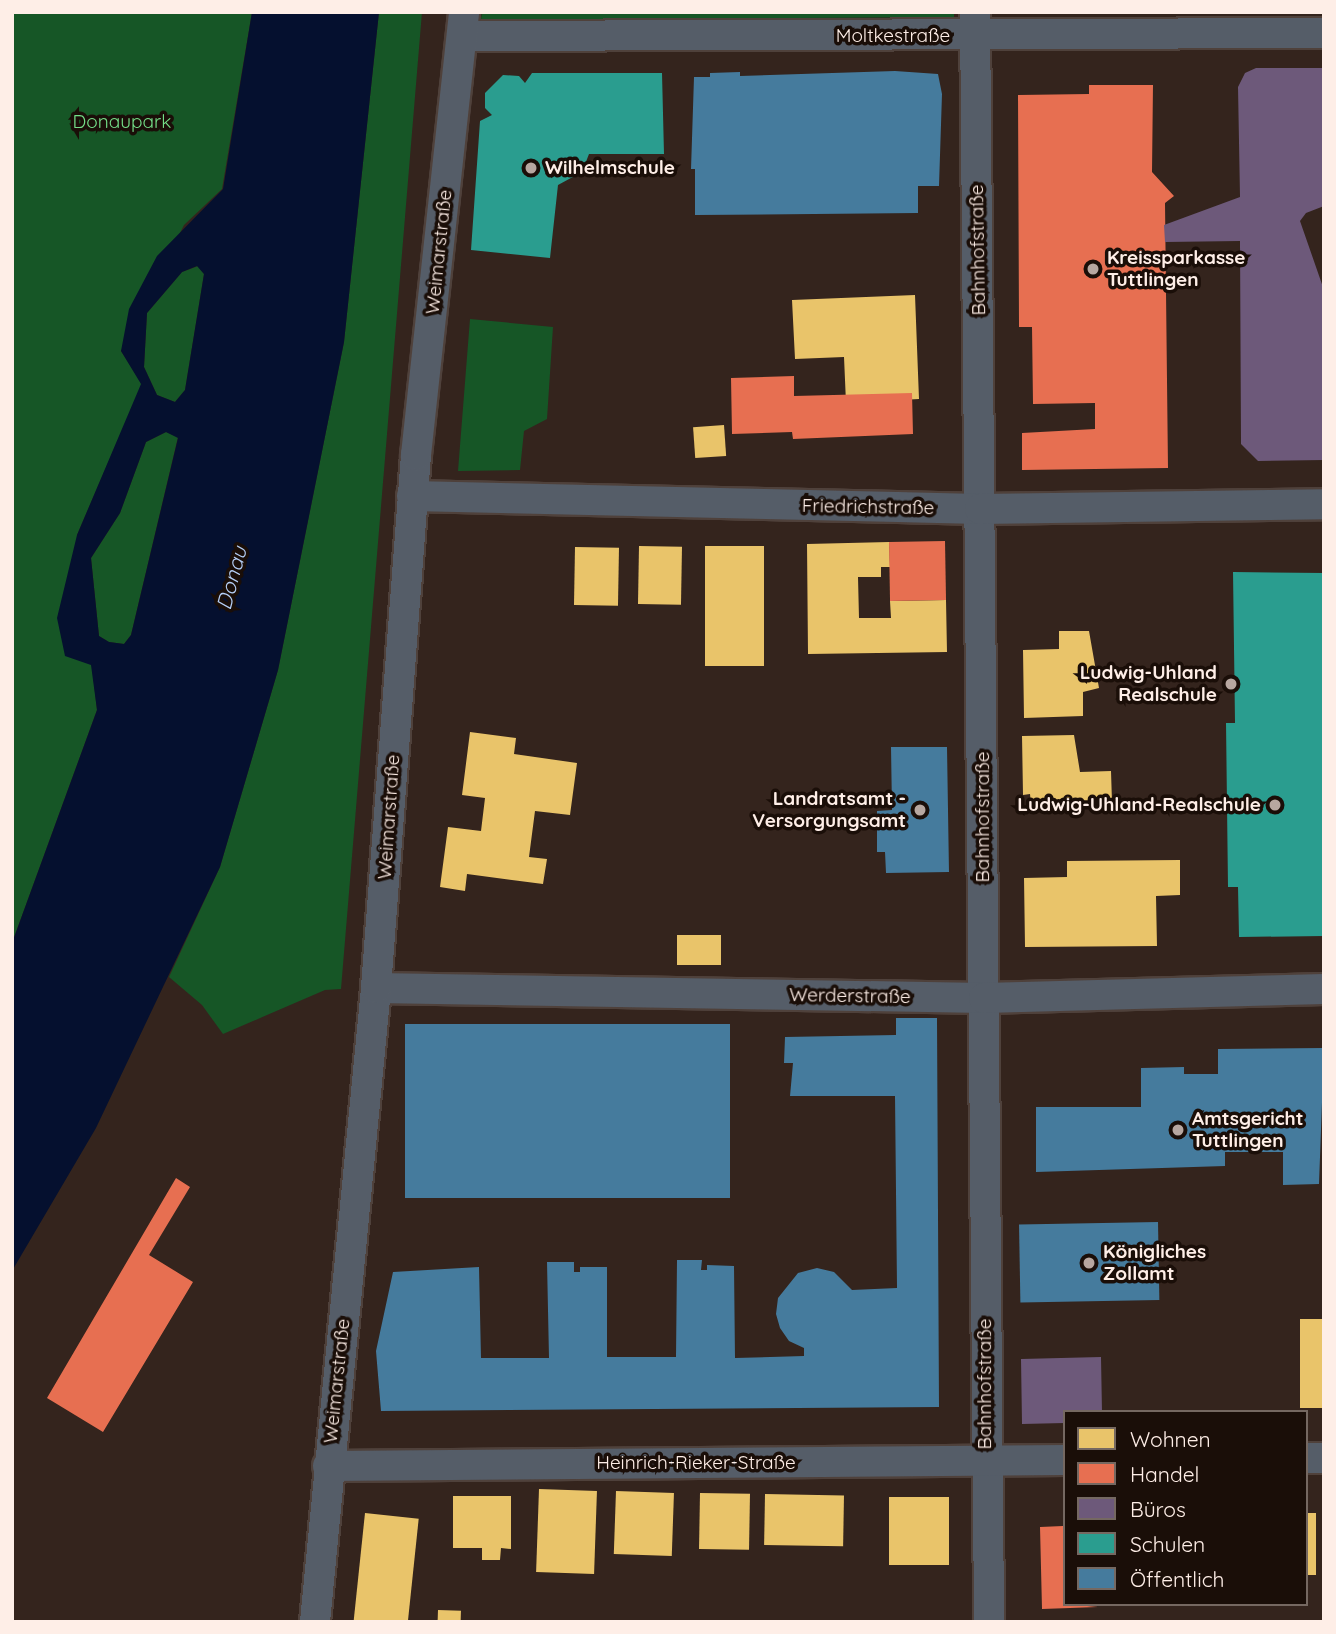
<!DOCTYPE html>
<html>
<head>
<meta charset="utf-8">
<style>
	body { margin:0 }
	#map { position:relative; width:1336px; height:1634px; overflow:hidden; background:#34241d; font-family:Quicksand,sans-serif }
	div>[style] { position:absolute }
	.green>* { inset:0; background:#165626 }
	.water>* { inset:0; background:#05102f }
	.homes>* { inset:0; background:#e9c46a; transform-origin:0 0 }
	.shops>* { inset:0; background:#e76f51; transform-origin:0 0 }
	.offices>* { inset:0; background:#6d597a }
	.schools>* { inset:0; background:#2a9d8f }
	.public>* { inset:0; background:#457b9d; transform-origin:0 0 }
	.roads { filter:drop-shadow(2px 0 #4f413b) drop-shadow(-2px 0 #4f413b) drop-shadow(0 2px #4f413b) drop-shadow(0 -2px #4f413b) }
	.minor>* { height:30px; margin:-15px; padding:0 15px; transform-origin:15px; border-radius:15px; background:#555d68 }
	.dots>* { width:19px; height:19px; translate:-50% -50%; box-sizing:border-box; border:4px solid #1a0e08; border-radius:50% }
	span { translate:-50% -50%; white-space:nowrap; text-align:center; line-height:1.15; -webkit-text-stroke:7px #1a0e08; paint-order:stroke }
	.street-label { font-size:19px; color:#feeee7 }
	.park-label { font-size:19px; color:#74df88 }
	.poi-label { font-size:19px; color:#feeee7; font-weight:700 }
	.left { translate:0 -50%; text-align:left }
	.right { translate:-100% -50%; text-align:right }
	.water-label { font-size:21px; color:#b5cff7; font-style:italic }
	.frame { position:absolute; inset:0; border:14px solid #feeee7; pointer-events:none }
	.legend { position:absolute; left:1063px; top:1410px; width:245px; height:196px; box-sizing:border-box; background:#1a0e08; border:2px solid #756861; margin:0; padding:9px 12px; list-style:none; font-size:21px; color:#feeee7 }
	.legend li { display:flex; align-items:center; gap:14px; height:35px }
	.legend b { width:35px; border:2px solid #756861 }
</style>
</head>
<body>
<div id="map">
	<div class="green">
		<i style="clip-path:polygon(12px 12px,252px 12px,222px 189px,184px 225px,121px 351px,142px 384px,77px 535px,97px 710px,12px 943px)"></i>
		<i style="clip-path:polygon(379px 12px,422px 12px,341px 989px,325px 990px,223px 1034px,202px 1005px,169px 977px,220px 867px,278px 670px,344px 342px)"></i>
		<i style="clip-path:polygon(482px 12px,954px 12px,954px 17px,481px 20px)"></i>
		<i style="clip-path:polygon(198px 266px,204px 274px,185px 390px,175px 402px,157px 395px,144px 367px,147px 313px,182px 272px)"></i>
		<i style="clip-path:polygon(470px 319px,553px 327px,547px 419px,524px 431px,520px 470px,458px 471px)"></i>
		<i style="clip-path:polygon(166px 432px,178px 437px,131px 635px,124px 644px,109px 642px,99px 636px,91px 558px,120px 513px,146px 442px)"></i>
	</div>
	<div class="water">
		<i style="clip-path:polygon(evenodd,252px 12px,379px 12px,344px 342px,278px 670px,220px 867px,96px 1128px,12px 1271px,12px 943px,97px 710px,91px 665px,65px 656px,57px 618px,77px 535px,141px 384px,121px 351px,129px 309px,157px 256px,223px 189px,252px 12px,197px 266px,204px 274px,185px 390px,175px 402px,157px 395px,144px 367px,147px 313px,182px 272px,197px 266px,252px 12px,166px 432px,178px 438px,131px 635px,124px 644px,109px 642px,99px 636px,91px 558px,120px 513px,146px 442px,166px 432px)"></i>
	</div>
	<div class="homes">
		<i style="clip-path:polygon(915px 295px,919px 399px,846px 403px,844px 357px,795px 359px,792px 300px)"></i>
		<i style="left:724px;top:425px;width:31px;height:31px;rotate:86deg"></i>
		<i style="clip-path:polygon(889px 542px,890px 567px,881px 567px,881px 577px,858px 577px,859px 618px,891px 618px,890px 601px,946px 600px,947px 652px,808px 654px,807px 544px)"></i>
		<i style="left:639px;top:546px;width:43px;height:58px;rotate:1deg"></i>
		<i style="left:705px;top:546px;width:59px;height:120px"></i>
		<i style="left:575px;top:547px;width:44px;height:58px;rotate:1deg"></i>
		<i style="clip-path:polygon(1059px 631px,1089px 631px,1099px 688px,1083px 692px,1083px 716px,1024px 718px,1023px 650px,1059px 649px)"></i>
		<i style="clip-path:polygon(470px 732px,516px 738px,514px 754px,577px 763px,570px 815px,535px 811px,529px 857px,547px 859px,543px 884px,467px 874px,465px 891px,440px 887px,448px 827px,481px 831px,485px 798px,462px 795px)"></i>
		<i style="clip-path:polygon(1074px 735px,1080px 772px,1111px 771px,1112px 802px,1031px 804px,1030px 794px,1023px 795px,1022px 736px)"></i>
		<i style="clip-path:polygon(1180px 860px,1180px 895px,1156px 896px,1157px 946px,1025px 947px,1024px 878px,1067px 877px,1067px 861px)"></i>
		<i style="left:677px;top:935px;width:44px;height:30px"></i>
		<i style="left:1300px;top:1319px;width:24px;height:89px"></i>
		<i style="left:539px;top:1489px;width:58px;height:83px;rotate:2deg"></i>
		<i style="left:616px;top:1491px;width:58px;height:63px;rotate:2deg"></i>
		<i style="left:700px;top:1493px;width:50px;height:56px;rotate:1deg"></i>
		<i style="left:765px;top:1494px;width:79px;height:51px;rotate:1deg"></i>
		<i style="clip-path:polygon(453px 1496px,511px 1496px,511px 1549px,501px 1548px,500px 1560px,482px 1560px,482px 1548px,453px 1548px)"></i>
		<i style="left:889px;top:1497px;width:60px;height:68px"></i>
		<i style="left:365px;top:1513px;width:54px;height:109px;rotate:6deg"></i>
		<i style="left:1306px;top:1513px;width:10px;height:62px"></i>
		<i style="left:438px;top:1610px;width:23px;height:12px;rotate:2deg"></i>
	</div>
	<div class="shops">
		<i style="clip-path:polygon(1089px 85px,1153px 85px,1152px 172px,1174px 196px,1165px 203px,1168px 468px,1022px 470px,1022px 433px,1095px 429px,1095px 403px,1033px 404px,1032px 327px,1019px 327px,1018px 95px,1089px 94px)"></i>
		<i style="clip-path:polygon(794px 376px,794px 396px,912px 393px,913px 434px,793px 439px,792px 432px,732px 434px,731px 378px)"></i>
		<i style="left:945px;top:541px;width:59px;height:56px;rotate:89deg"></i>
		<i style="clip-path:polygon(176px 1178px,190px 1187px,149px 1255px,193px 1282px,103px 1432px,47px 1398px)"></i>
		<i style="clip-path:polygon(1063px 1526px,1065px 1604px,1098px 1607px,1042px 1609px,1040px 1527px)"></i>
	</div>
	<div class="offices">
		<i style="clip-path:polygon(1324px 68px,1324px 206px,1306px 213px,1300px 221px,1324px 290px,1324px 460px,1258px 461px,1241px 444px,1240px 241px,1165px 242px,1164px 225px,1240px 197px,1238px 87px,1245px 73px,1256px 68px)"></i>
		<i style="clip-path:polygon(1101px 1357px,1102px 1412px,1065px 1412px,1065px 1423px,1022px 1424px,1021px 1359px)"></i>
	</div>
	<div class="schools">
		<i style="clip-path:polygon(532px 73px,662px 73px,664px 154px,589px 154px,582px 172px,558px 185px,550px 258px,471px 250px,480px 121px,492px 115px,485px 108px,485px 93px,503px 75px,519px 76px,525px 83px)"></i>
		<i style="clip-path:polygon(1233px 572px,1324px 573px,1324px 936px,1239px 937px,1238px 887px,1228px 887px,1226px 723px,1235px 723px)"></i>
	</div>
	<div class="public">
		<i style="clip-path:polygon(895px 71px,938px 74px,942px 94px,939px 186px,918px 186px,918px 213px,695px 215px,695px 169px,691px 169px,694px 77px,710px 77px,710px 73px,740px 72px,740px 76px)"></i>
		<i style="clip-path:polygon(891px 747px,947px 747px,949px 872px,886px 873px,885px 852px,877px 852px,877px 811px,892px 810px)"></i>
		<i style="clip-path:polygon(896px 1018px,937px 1018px,939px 1407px,381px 1411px,376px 1351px,393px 1272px,479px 1267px,481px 1358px,549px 1358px,547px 1262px,574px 1262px,574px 1272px,580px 1272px,580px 1267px,607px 1267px,607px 1357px,676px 1357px,677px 1260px,702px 1260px,701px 1270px,707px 1270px,707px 1265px,734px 1266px,735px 1358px,804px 1356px,804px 1348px,789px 1341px,780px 1328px,776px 1314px,778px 1298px,798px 1273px,817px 1268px,834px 1272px,852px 1290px,897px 1288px,895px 1096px,790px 1096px,793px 1063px,784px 1063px,785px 1037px,896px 1035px)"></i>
		<i style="left:730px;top:1024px;width:174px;height:325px;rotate:90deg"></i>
		<i style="clip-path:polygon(1324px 1048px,1319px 1184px,1283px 1185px,1283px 1152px,1225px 1152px,1225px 1166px,1036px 1172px,1036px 1107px,1141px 1107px,1141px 1068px,1184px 1067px,1184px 1074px,1218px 1074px,1218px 1049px)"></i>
		<i style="left:1158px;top:1222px;width:78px;height:139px;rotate:89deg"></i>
	</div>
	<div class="roads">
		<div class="minor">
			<i style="left:975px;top:12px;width:1610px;rotate:89.5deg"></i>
			<i style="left:463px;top:36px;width:861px;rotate:-0.2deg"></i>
			<i style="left:412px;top:496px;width:568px;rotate:1.31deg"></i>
			<i style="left:980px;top:509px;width:344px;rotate:-0.8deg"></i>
			<i style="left:376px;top:988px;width:608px;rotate:0.94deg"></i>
			<i style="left:984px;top:998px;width:340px;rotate:-1.5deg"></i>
			<i style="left:1306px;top:1458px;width:18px"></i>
			<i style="left:328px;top:1466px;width:737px;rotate:-0.47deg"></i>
			<i style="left:315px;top:1622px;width:637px;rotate:-84.5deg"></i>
			<i style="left:376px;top:988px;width:534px;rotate:-85.71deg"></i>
			<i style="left:416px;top:455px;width:446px;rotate:-83.8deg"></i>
		</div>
	</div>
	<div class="dots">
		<i style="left:531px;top:168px;background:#b7a7a0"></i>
		<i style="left:1093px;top:269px;background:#b7a7a0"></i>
		<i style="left:1231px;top:684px;background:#b7a7a0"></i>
		<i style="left:1275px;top:805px;background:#b7a7a0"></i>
		<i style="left:920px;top:810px;background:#b7a7a0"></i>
		<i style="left:1178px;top:1130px;background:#b7a7a0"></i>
		<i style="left:1089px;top:1263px;background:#b7a7a0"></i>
	</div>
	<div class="street-label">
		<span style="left:893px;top:36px">Moltkestraße</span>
		<span style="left:978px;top:250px;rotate:-91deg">Bahnhofstraße</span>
		<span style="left:439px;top:252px;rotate:-84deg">Weimarstraße</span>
		<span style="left:868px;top:507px;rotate:1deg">Friedrichstraße</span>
		<span style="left:389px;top:817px;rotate:-86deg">Weimarstraße</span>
		<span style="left:983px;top:817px;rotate:-90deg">Bahnhofstraße</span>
		<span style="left:850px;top:996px;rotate:1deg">Werderstraße</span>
		<span style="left:337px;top:1381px;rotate:-84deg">Weimarstraße</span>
		<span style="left:985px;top:1384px;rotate:-90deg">Bahnhofstraße</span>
		<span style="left:696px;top:1463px">Heinrich-Rieker-Straße</span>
	</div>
	<div class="park-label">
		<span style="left:122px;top:122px">Donaupark</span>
	</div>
	<div class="poi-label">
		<span class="left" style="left:545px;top:168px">Wilhelmschule</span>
		<span class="left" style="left:1107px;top:269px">Kreissparkasse<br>Tuttlingen</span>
		<span class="right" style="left:1217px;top:684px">Ludwig-Uhland<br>Realschule</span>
		<span class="right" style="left:906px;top:810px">Landratsamt -<br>Versorgungsamt</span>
		<span class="right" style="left:1261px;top:805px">Ludwig-Uhland-Realschule</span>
		<span class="left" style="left:1192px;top:1130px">Amtsgericht<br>Tuttlingen</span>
		<span class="left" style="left:1103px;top:1263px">Königliches<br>Zollamt</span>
	</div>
	<div class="water-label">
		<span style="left:231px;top:578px;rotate:-75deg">Donau</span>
	</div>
	<div class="frame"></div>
	<ul class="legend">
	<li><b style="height:19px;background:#e9c46a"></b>Wohnen</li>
	<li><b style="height:19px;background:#e76f51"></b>Handel</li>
	<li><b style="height:19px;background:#6d597a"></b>Büros</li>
	<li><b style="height:19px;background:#2a9d8f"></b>Schulen</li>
	<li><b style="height:19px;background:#457b9d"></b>Öffentlich</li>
	</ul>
</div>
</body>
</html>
